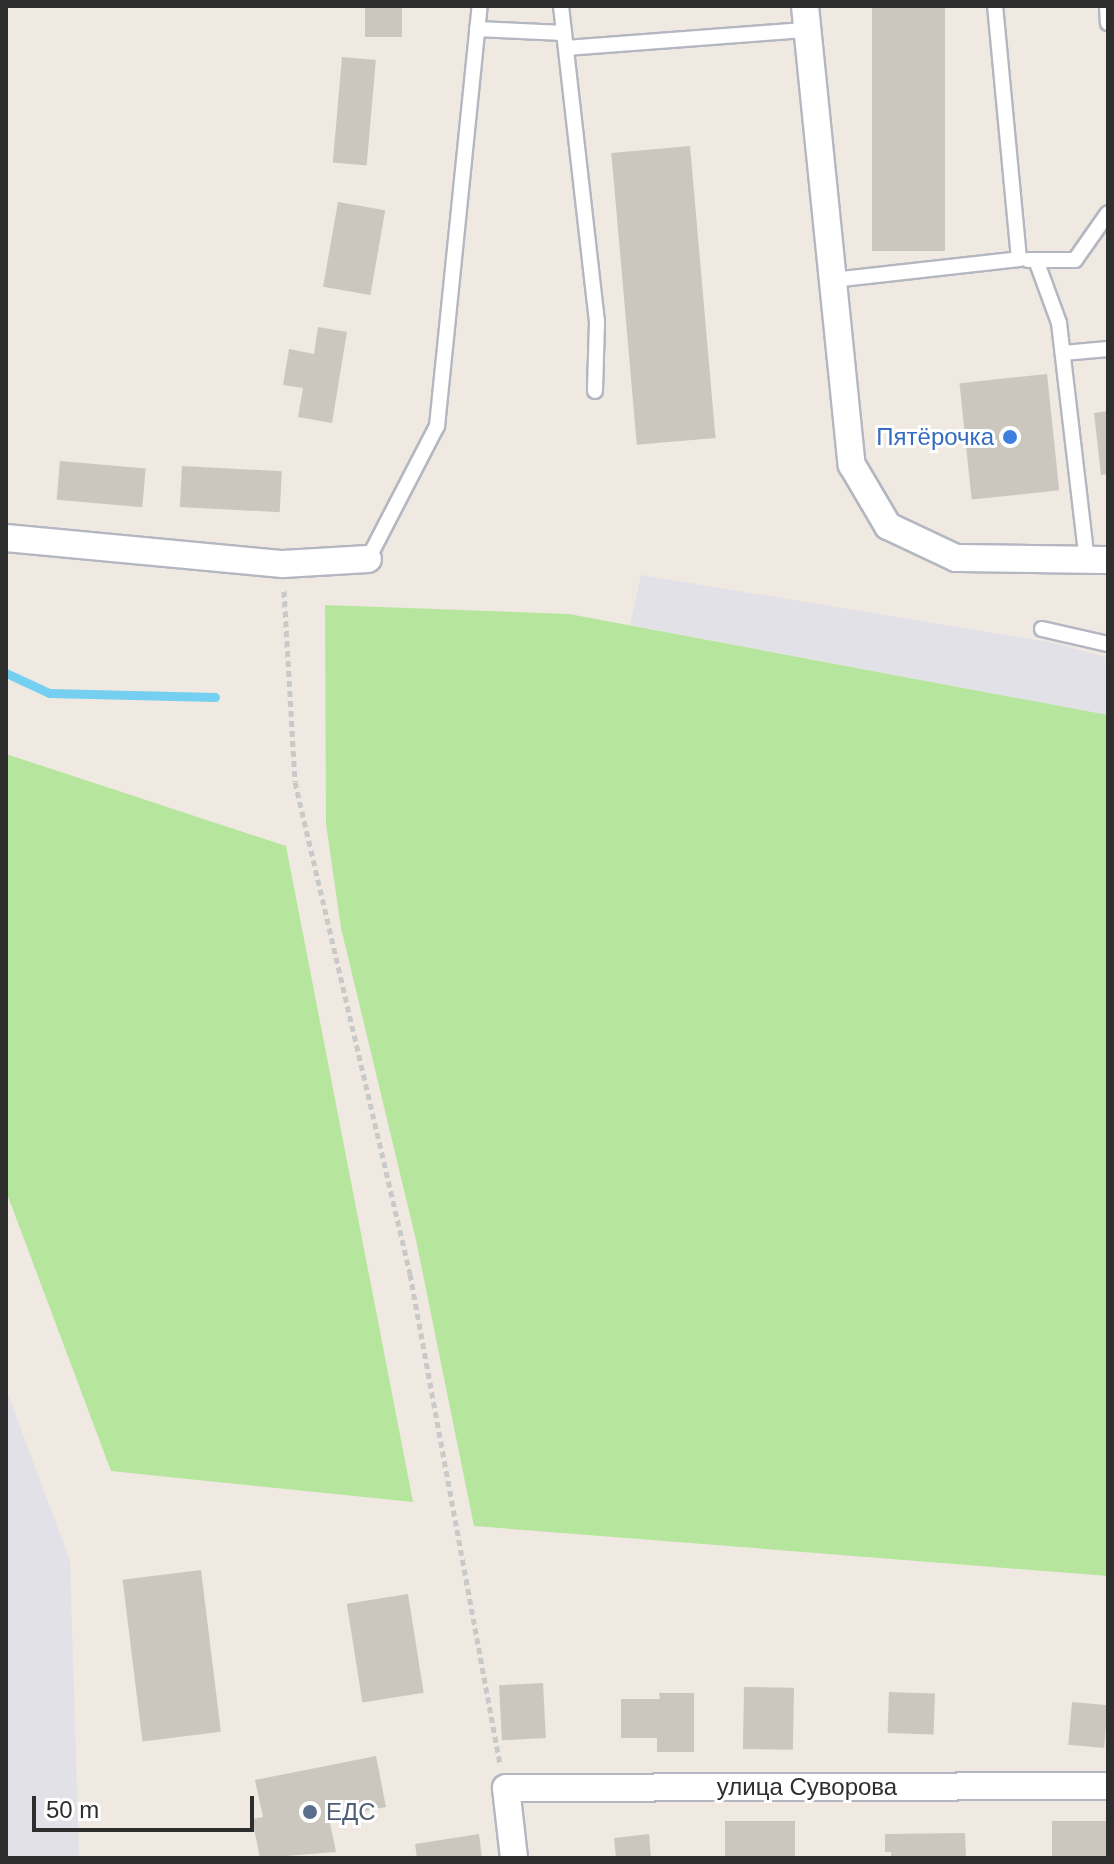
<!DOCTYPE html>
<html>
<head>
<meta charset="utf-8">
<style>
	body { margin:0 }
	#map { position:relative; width:1114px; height:1864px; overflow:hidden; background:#efe9e1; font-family:Helvetica,sans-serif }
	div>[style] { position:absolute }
	.industrial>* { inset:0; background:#e3e1e8 }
	.green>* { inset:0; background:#b6e59e }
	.stream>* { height:9px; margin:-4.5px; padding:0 4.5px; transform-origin:4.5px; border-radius:4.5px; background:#75cff0 }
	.building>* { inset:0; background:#cbc7bf; transform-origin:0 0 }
	.path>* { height:5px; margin-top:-2.5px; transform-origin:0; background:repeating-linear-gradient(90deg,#c9c9c9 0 6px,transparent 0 10px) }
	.roads { filter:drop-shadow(2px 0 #b4b7c1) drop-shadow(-2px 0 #b4b7c1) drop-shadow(0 2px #b4b7c1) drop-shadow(0 -2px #b4b7c1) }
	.lane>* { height:14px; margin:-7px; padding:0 7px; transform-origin:7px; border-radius:7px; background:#fff }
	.street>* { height:26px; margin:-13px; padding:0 13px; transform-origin:13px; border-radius:13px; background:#fff }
	.dots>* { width:22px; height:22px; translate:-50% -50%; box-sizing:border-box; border:4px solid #fff; border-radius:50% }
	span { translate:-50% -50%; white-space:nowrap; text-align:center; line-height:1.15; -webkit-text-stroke:6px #fff; paint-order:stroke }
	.shop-label { font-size:24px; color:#366cbe }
	.right { translate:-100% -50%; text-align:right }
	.street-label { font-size:24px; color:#2e2e2e }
	.service-label { font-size:24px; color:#4e5e75 }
	.left { translate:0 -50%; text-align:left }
	.frame { position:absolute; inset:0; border:8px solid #2e2e2e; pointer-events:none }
	.scale { position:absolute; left:32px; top:1796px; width:222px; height:36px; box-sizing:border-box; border:4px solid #2e2e2e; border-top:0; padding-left:10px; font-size:24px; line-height:28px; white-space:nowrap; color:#2e2e2e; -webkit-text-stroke:6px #fff; paint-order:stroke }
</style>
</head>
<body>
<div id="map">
	<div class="industrial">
		<i style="clip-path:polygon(641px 575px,1055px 643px,1108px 658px,1108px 715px,630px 625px)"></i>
		<i style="clip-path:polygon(6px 1389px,70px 1561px,79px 1858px,6px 1858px)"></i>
	</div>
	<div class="green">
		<i style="clip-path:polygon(325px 605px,569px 614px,1108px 715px,1108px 1576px,474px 1526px,416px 1240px,341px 928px,326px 824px)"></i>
		<i style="clip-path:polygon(6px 754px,286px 846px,413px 1502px,111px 1471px,6px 1191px)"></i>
	</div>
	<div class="stream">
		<i style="left:6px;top:673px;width:47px;rotate:24.9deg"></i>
		<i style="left:49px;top:693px;width:166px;rotate:1.4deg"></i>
	</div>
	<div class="building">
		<i style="left:365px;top:6px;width:37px;height:31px"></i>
		<i style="left:872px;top:6px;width:73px;height:245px"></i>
		<i style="left:342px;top:57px;width:34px;height:106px;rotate:5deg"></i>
		<i style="left:690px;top:146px;width:293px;height:79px;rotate:85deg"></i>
		<i style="left:338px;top:202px;width:48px;height:86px;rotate:10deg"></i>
		<i style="clip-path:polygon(318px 327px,347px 332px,332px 423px,298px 417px,303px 388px,283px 385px,289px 349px,314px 354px)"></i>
		<i style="left:1047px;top:374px;width:117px;height:88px;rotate:84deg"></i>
		<i style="clip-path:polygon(1108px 411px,1108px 474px,1101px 475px,1094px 413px)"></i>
		<i style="left:60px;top:461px;width:86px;height:39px;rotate:5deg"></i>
		<i style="left:182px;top:466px;width:100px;height:41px;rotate:3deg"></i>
		<i style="left:201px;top:1570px;width:163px;height:79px;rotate:83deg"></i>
		<i style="left:408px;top:1594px;width:100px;height:62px;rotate:81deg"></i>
		<i style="left:543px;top:1683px;width:55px;height:44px;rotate:87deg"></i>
		<i style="left:744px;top:1687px;width:50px;height:62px;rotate:1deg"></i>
		<i style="left:889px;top:1692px;width:46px;height:41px;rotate:2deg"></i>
		<i style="clip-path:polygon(659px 1693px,694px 1693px,694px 1752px,657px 1752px,657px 1738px,621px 1738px,621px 1699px,660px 1699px)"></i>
		<i style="left:1072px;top:1702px;width:36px;height:43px;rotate:5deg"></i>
		<i style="clip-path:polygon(376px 1756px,386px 1807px,329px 1818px,336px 1852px,260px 1858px,252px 1819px,263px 1817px,255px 1780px)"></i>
		<i style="left:725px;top:1821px;width:70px;height:37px"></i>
		<i style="left:1108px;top:1821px;width:37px;height:56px;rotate:90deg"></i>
		<i style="clip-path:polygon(965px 1833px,966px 1858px,891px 1858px,891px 1852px,885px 1852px,885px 1834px)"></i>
		<i style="clip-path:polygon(479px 1834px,482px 1858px,417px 1858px,415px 1844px)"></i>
		<i style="clip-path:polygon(649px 1834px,651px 1858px,616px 1858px,614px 1838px)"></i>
	</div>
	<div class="path">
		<i style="left:284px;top:591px;width:191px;rotate:86.7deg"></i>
		<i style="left:295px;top:782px;width:505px;rotate:76.84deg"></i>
		<i style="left:410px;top:1274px;width:498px;rotate:79.6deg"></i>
	</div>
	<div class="roads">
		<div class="lane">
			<i style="left:561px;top:6px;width:318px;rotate:83.5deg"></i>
			<i style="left:597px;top:322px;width:69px;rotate:91.7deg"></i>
			<i style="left:1107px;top:6px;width:17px;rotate:87deg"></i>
			<i style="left:477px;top:29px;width:87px;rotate:2.6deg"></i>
			<i style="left:566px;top:48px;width:242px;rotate:-4.3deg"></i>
			<i style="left:1028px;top:260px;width:47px"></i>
			<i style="left:1075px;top:260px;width:57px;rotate:-54.9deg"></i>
			<i style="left:1036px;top:260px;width:67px;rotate:69.9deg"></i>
			<i style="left:1059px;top:323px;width:239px;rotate:83.3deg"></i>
			<i style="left:833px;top:280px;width:187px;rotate:-6.4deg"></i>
			<i style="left:1019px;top:259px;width:254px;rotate:-95.4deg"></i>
			<i style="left:1063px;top:353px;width:45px;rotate:-5.1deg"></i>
			<i style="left:368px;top:559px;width:150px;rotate:-62.6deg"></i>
			<i style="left:437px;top:426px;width:422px;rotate:-84.2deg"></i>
			<i style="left:1042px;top:629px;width:68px;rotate:12.8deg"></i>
		</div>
		<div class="street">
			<i style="left:805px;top:6px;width:461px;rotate:84.2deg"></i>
			<i style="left:852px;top:465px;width:71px;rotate:59.5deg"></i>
			<i style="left:888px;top:526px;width:75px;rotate:25.2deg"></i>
			<i style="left:956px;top:558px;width:152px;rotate:0.8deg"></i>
			<i style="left:6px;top:538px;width:278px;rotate:5.4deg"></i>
			<i style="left:283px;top:564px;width:85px;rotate:-3.4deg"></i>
			<i style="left:514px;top:1858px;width:70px;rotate:-96.5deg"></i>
			<i style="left:506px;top:1788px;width:602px;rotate:-0.19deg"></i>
		</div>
	</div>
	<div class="dots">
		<i style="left:1010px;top:437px;background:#3f7fe0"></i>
		<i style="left:310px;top:1812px;background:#5c6f8a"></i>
	</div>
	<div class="shop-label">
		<span class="right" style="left:994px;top:437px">Пятёрочка</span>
	</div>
	<div class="street-label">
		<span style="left:807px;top:1787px">улица Суворова</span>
	</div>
	<div class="service-label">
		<span class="left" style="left:326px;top:1812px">ЕДС</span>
	</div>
	<div class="frame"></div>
	<div class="scale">50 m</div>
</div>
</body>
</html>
